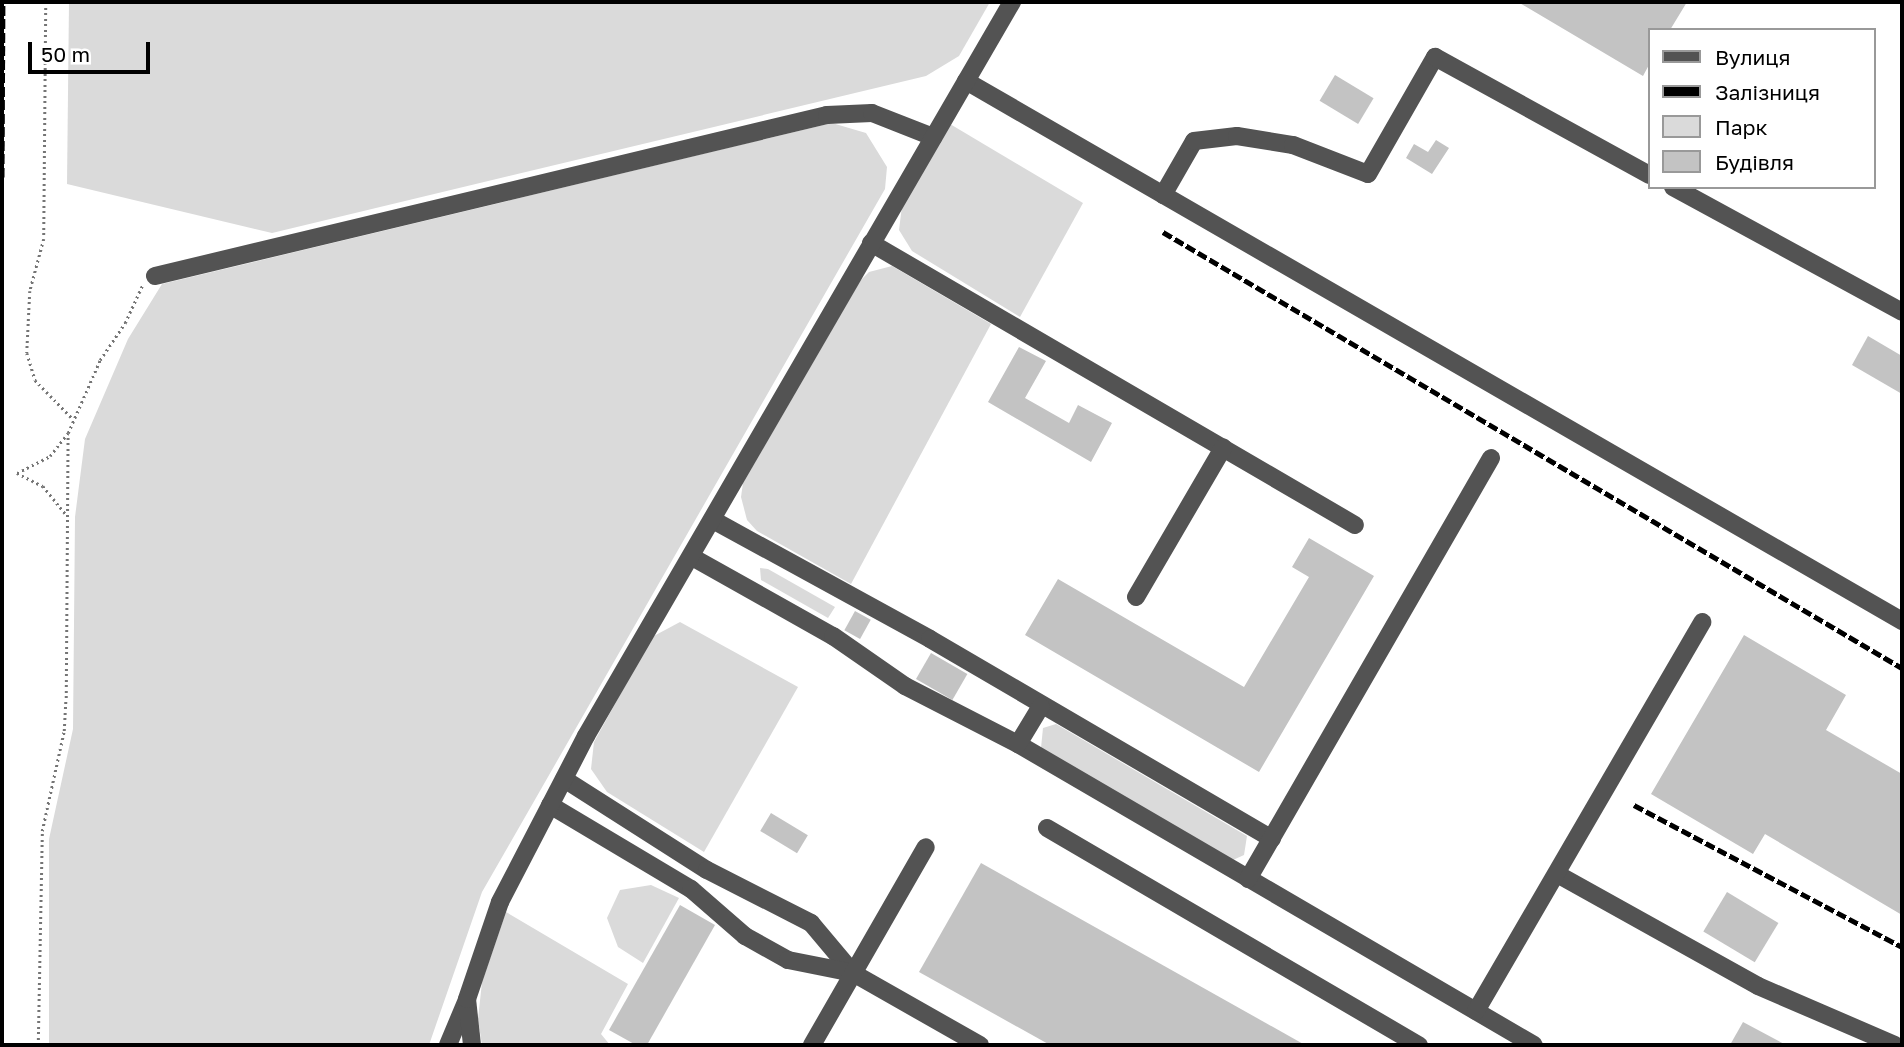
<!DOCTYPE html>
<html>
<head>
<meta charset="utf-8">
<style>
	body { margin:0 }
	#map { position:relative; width:1904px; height:1047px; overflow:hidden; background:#fff; font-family:"Golos Text",sans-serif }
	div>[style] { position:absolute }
	.green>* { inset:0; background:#dadada }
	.building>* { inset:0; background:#c3c3c3; transform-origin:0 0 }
	.path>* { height:2.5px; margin-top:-1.25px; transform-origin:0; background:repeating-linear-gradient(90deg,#757575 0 2px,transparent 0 5.5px) }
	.minor>* { height:18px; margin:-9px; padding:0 9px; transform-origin:9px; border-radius:9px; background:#535353 }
	.rail>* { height:5px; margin-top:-2.5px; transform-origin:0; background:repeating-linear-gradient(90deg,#000 0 10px,transparent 0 13.5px) }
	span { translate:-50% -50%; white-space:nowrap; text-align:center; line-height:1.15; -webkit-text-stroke:7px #fff; paint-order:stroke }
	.frame { position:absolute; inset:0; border:4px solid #000; pointer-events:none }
	.legend { position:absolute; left:1648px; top:28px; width:228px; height:161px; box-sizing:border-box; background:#fff; border:2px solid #999; margin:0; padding:9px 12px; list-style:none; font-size:21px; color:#000 }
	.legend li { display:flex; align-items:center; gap:14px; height:35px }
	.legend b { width:35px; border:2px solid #999 }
	.scale { position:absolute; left:28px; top:42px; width:122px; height:32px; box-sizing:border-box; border:4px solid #000; border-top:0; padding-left:9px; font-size:21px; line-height:24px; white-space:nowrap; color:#000; -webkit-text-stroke:5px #fff; paint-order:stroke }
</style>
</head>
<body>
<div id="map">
	<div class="green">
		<i style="clip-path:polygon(69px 2px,990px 2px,959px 56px,926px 76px,272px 233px,67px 184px)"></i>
		<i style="clip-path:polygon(832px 123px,866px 133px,887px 167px,885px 189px,482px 892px,429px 1045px,49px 1045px,49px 839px,73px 729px,75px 517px,85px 439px,128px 339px,162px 284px)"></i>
		<i style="clip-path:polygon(950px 124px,1083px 203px,1020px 317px,912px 251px,899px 230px,902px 206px)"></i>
		<i style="clip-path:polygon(892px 266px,991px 324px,851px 584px,757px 531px,747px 520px,741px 497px,743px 483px,860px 281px,869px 272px)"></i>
		<i style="clip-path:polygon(760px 568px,768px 569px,835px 607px,828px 618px,761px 580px)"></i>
		<i style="clip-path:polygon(680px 622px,798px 687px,704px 852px,607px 792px,591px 769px,594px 742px,652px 637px)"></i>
		<i style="clip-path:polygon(1056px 724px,1247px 836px,1244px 855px,1233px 860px,1041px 748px,1043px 728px)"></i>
		<i style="clip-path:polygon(651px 885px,679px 898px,643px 963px,618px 947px,607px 918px,620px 890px)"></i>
		<i style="clip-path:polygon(506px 912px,628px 984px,601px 1034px,610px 1045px,482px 1045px,478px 1019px,482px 982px)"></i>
	</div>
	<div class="building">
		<i style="clip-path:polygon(1518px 2px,1687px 2px,1670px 30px,1650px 30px,1650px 63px,1643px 76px)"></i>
		<i style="left:1335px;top:75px;width:45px;height:30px;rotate:31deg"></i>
		<i style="clip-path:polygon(1436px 140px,1449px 148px,1432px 174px,1406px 158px,1414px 144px,1428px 152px)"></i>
		<i style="clip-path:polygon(1868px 336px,1902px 356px,1902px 394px,1852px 365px)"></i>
		<i style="clip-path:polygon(1019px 347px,1046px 361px,1025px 398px,1069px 423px,1078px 405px,1112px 423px,1091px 462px,988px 402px)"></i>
		<i style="clip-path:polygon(1309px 538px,1374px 576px,1259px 772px,1025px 635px,1058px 579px,1244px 687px,1309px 577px,1292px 567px)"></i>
		<i style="left:855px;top:611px;width:18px;height:22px;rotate:29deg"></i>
		<i style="clip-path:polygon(1744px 635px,1846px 695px,1826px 730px,1902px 774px,1902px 915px,1765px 834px,1753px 854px,1651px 794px)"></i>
		<i style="left:931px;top:653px;width:42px;height:30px;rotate:30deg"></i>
		<i style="left:771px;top:813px;width:43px;height:21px;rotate:31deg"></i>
		<i style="clip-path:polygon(981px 863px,1305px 1045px,1050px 1045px,919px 972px)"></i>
		<i style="left:1727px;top:892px;width:60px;height:46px;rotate:31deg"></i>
		<i style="clip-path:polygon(680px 905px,715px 925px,647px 1045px,636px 1045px,609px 1030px)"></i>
		<i style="clip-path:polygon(1743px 1022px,1786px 1045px,1730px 1045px)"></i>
	</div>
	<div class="path">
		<i style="left:46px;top:2px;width:237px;rotate:90.5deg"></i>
		<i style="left:44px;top:239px;width:54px;rotate:105.1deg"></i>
		<i style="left:30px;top:291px;width:62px;rotate:92.8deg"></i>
		<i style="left:27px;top:353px;width:28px;rotate:73deg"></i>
		<i style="left:35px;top:380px;width:53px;rotate:45.8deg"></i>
		<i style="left:17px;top:473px;width:37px;rotate:-27deg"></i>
		<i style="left:50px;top:456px;width:29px;rotate:-52deg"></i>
		<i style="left:17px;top:473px;width:29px;rotate:27deg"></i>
		<i style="left:43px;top:486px;width:36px;rotate:51deg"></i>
		<i style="left:38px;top:1045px;width:214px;rotate:-88.9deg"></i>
		<i style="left:42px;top:831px;width:102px;rotate:-77.6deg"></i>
		<i style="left:64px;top:731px;width:33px;rotate:-87deg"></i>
		<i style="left:66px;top:698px;width:265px;rotate:-89.6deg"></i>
		<i style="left:68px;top:433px;width:80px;rotate:-66.3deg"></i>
		<i style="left:100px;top:360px;width:45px;rotate:-56deg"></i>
		<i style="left:125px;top:323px;width:41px;rotate:-65.3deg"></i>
	</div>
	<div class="minor">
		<i style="left:966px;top:81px;width:1081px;rotate:29.98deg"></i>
		<i style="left:1673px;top:187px;width:261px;rotate:28.6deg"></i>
		<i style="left:1163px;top:195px;width:62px;rotate:-60.1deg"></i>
		<i style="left:1194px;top:141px;width:43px;rotate:-6.6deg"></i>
		<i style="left:1237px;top:136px;width:57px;rotate:9.1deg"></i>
		<i style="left:1293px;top:145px;width:80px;rotate:21.1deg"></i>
		<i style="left:1368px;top:174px;width:135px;rotate:-60.2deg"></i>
		<i style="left:1435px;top:57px;width:245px;rotate:28.8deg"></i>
		<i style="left:871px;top:243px;width:560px;rotate:30.23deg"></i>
		<i style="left:155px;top:276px;width:691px;rotate:-13.47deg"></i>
		<i style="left:827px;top:115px;width:45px;rotate:-2.5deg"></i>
		<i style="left:872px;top:113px;width:66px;rotate:21.5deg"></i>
		<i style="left:713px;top:520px;width:247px;rotate:28.7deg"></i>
		<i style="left:930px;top:639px;width:396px;rotate:30.3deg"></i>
		<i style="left:692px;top:557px;width:162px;rotate:29.3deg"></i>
		<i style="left:833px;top:636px;width:88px;rotate:34.8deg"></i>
		<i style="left:905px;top:686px;width:127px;rotate:27.2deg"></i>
		<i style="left:1018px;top:744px;width:597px;rotate:30.26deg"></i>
		<i style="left:1136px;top:597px;width:173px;rotate:-59.7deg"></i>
		<i style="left:1018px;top:744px;width:44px;rotate:-58.8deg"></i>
		<i style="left:564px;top:779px;width:169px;rotate:32.5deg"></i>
		<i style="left:707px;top:870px;width:117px;rotate:27deg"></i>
		<i style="left:811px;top:923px;width:65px;rotate:50deg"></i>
		<i style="left:550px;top:805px;width:164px;rotate:30.8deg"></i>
		<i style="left:691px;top:889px;width:72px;rotate:41deg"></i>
		<i style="left:745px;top:936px;width:49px;rotate:29.2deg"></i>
		<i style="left:788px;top:960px;width:66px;rotate:11.3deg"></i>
		<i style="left:853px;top:973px;width:146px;rotate:29.6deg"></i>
		<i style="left:1047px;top:828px;width:431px;rotate:30.3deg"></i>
		<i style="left:1557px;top:874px;width:230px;rotate:29.1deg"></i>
		<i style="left:1758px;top:986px;width:149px;rotate:23.3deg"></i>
		<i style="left:1248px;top:879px;width:486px;rotate:-60deg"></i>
		<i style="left:1476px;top:1011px;width:450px;rotate:-59.8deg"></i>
		<i style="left:448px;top:1045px;width:47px;rotate:-67.3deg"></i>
		<i style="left:472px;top:1045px;width:46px;rotate:-96.2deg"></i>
		<i style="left:467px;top:999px;width:102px;rotate:-71.2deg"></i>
		<i style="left:500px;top:902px;width:187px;rotate:-62.6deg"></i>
		<i style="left:586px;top:736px;width:849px;rotate:-59.87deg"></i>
		<i style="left:812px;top:1045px;width:228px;rotate:-60.1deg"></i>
	</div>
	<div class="rail">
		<i style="left:2px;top:177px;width:175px;rotate:-89.7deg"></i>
		<i style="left:1163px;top:232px;width:858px;rotate:30.54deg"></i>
		<i style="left:1634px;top:805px;width:303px;rotate:27.9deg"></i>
	</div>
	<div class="frame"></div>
	<ul class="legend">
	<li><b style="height:9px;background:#535353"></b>Вулиця</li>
	<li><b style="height:9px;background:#000"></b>Залізниця</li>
	<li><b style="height:19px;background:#dadada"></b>Парк</li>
	<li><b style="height:19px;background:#c3c3c3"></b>Будівля</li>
	</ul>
	<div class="scale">50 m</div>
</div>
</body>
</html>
